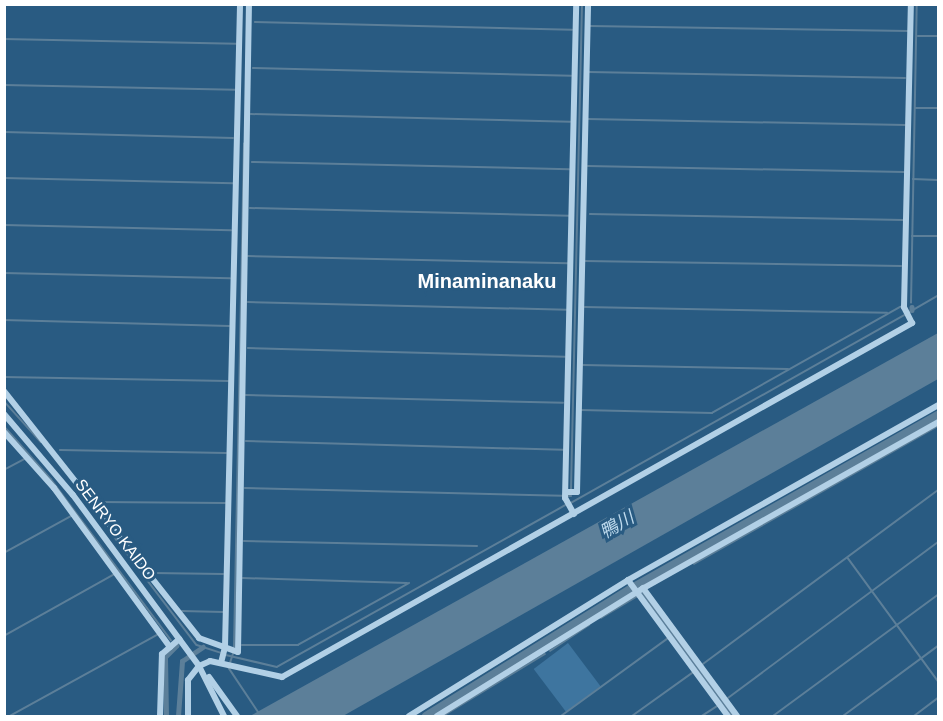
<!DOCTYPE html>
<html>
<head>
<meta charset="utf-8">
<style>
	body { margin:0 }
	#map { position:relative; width:943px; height:721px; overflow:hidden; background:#295b82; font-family:Helvetica,"Noto Sans JP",sans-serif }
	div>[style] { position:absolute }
	.green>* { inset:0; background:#3e759f; transform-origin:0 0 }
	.water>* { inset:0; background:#5c7f99 }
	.stream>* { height:1.5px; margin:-0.75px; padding:0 0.75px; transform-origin:0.75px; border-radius:0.75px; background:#5c7f99 }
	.canal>* { height:4.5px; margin:-2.25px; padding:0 2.25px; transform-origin:2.25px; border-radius:2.25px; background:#5c7f99 }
	.river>* { height:8px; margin:-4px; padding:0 4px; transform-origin:4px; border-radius:4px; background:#5c7f99 }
	.minor>* { height:6px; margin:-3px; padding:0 3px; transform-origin:3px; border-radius:3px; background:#b2d0e6 }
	span { translate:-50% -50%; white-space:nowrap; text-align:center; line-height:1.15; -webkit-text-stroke:6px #295b82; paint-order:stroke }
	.street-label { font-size:16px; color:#fff }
	.water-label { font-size:18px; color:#bedaed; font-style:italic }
	.quarter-label { font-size:20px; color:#fff; font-weight:700 }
	.frame { position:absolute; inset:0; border:6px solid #fff; pointer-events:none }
</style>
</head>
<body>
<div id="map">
	<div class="green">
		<i style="left:568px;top:643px;width:54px;height:43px;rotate:53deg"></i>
	</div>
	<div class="water">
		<i style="clip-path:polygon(938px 333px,938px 379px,343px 716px,250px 716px)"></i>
	</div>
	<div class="stream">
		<i style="left:255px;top:22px;width:317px;rotate:1.4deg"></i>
		<i style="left:590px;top:26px;width:318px;rotate:0.9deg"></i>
		<i style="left:918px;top:36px;width:20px"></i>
		<i style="left:4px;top:39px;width:232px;rotate:1.2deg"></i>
		<i style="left:253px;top:68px;width:318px;rotate:1.4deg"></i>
		<i style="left:589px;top:72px;width:316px;rotate:1.1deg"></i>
		<i style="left:4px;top:85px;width:231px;rotate:1.2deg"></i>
		<i style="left:915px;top:108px;width:23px"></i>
		<i style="left:251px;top:114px;width:319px;rotate:1.4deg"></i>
		<i style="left:588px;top:119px;width:317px;rotate:1.1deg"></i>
		<i style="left:4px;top:132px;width:229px;rotate:1.5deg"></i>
		<i style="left:252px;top:162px;width:317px;rotate:1.3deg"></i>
		<i style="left:588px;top:166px;width:316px;rotate:1.1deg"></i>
		<i style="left:4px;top:178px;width:229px;rotate:1.3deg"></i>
		<i style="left:913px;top:179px;width:25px;rotate:2deg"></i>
		<i style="left:250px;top:208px;width:319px;rotate:1.4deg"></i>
		<i style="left:590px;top:214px;width:313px;rotate:1.1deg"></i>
		<i style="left:4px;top:225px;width:227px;rotate:1.3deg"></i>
		<i style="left:912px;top:236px;width:26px"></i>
		<i style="left:248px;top:256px;width:320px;rotate:1.3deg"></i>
		<i style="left:585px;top:261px;width:316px;rotate:0.9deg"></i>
		<i style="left:4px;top:273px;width:226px;rotate:1.3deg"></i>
		<i style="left:248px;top:302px;width:319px;rotate:1.4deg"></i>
		<i style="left:911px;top:303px;width:299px;rotate:-88.9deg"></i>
		<i style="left:585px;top:307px;width:302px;rotate:1.1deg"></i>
		<i style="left:908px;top:313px;width:34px;rotate:-30deg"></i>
		<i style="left:4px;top:320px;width:225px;rotate:1.5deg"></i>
		<i style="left:248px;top:348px;width:317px;rotate:1.6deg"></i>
		<i style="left:583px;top:365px;width:205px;rotate:1.1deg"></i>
		<i style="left:4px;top:377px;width:224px;rotate:1deg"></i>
		<i style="left:246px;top:395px;width:317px;rotate:1.4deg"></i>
		<i style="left:4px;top:401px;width:55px;rotate:47.9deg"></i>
		<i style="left:581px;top:410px;width:131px;rotate:1.3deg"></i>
		<i style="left:712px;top:413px;width:216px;rotate:-29.4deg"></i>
		<i style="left:4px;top:426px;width:71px;rotate:48.4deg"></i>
		<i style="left:51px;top:479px;width:201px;rotate:53.3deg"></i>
		<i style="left:246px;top:441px;width:317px;rotate:1.6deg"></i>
		<i style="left:60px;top:450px;width:166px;rotate:1deg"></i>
		<i style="left:4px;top:470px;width:24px;rotate:-28deg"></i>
		<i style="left:245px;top:488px;width:317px;rotate:1.4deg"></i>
		<i style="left:571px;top:489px;width:485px;rotate:-88.7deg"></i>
		<i style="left:568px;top:496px;width:3px"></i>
		<i style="left:99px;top:502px;width:126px;rotate:0.5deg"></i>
		<i style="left:571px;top:503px;width:382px;rotate:-29.4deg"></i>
		<i style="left:110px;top:531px;width:143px;rotate:52.7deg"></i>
		<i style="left:197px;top:645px;width:25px;rotate:18deg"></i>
		<i style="left:244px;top:541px;width:233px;rotate:1.2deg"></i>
		<i style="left:4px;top:553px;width:77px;rotate:-28.9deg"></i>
		<i style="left:848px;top:558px;width:152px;rotate:53.8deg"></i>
		<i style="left:694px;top:564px;width:280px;rotate:-29.5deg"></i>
		<i style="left:153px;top:573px;width:70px;rotate:0.8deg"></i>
		<i style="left:243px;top:578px;width:164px;rotate:1.7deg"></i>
		<i style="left:642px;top:592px;width:154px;rotate:53.7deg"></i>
		<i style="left:182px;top:611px;width:41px;rotate:1.4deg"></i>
		<i style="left:601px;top:618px;width:41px;rotate:-31deg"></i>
		<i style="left:4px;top:636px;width:125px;rotate:-29.2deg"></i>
		<i style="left:242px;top:645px;width:56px"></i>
		<i style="left:298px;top:645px;width:127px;rotate:-29.2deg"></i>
		<i style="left:234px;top:647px;width:503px;rotate:-88.86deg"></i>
		<i style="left:550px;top:651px;width:47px;rotate:-33.7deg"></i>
		<i style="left:226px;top:655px;width:52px;rotate:13.2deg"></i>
		<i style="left:277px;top:667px;width:331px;rotate:-29.3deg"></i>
		<i style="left:230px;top:663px;width:9px;rotate:-72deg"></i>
		<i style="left:703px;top:664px;width:292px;rotate:-36.5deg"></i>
		<i style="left:229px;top:668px;width:58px;rotate:56.3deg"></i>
		<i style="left:728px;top:698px;width:262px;rotate:-36.6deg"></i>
		<i style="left:10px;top:716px;width:168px;rotate:-28.9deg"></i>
		<i style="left:443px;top:716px;width:119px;rotate:-31.3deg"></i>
		<i style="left:561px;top:716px;width:131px;rotate:-36deg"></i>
		<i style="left:632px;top:716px;width:74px;rotate:-35.6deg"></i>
		<i style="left:702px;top:716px;width:17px;rotate:-33deg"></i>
		<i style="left:773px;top:716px;width:205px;rotate:-36.3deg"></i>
		<i style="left:843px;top:716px;width:118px;rotate:-36.4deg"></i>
		<i style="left:914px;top:716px;width:30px;rotate:-37deg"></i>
	</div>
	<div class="canal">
		<i style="left:912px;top:307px;width:3px;rotate:90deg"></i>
		<i style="left:166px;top:716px;width:59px;rotate:-91deg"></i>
		<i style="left:165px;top:657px;width:16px;rotate:-45deg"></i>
		<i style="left:178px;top:716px;width:55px;rotate:-85.8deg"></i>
		<i style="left:182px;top:661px;width:25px;rotate:-34deg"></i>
	</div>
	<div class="river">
		<i style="left:426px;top:716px;width:240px;rotate:-31.9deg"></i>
		<i style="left:630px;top:589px;width:354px;rotate:-29.5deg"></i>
	</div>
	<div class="minor">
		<i style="left:4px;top:391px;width:315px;rotate:51.7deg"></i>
		<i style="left:199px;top:638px;width:41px;rotate:19.7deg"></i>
		<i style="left:238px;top:652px;width:648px;rotate:-89.03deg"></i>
		<i style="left:4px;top:414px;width:106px;rotate:49.6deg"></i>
		<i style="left:73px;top:495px;width:212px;rotate:53.6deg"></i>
		<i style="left:199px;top:666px;width:56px;rotate:63.4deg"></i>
		<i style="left:4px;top:432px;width:75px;rotate:48.2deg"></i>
		<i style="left:54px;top:488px;width:197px;rotate:53.9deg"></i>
		<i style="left:566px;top:492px;width:11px"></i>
		<i style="left:577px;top:492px;width:488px;rotate:-88.7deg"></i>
		<i style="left:574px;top:514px;width:18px;rotate:-119deg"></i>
		<i style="left:565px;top:498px;width:494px;rotate:-88.7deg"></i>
		<i style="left:628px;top:580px;width:169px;rotate:53.7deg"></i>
		<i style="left:643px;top:588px;width:159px;rotate:53.7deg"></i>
		<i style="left:221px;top:663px;width:16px;rotate:-76deg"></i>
		<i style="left:225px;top:647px;width:643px;rotate:-88.66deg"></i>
		<i style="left:209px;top:677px;width:48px;rotate:54.3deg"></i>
		<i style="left:160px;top:716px;width:62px;rotate:-88.2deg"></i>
		<i style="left:162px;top:654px;width:23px;rotate:-41deg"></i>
		<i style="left:188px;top:716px;width:36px;rotate:-90deg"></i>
		<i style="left:188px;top:680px;width:18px;rotate:-52deg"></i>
		<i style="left:199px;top:666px;width:12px;rotate:-24deg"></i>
		<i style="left:210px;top:661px;width:74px;rotate:12.5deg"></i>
		<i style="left:282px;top:677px;width:723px;rotate:-29.33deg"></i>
		<i style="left:912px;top:323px;width:18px;rotate:-117deg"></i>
		<i style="left:904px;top:307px;width:303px;rotate:-88.7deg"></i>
		<i style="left:409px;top:716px;width:258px;rotate:-31.8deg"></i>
		<i style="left:628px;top:580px;width:356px;rotate:-29.4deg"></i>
		<i style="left:437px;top:716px;width:241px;rotate:-31.8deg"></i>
		<i style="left:642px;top:589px;width:340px;rotate:-29.4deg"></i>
	</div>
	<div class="street-label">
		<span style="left:115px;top:530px;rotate:53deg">SENRYO KAIDO</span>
	</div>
	<div class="water-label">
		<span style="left:617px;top:525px;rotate:-30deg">鴨川</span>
	</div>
	<div class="quarter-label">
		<span style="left:487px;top:281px">Minaminanaku</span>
	</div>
	<div class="frame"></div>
</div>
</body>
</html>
